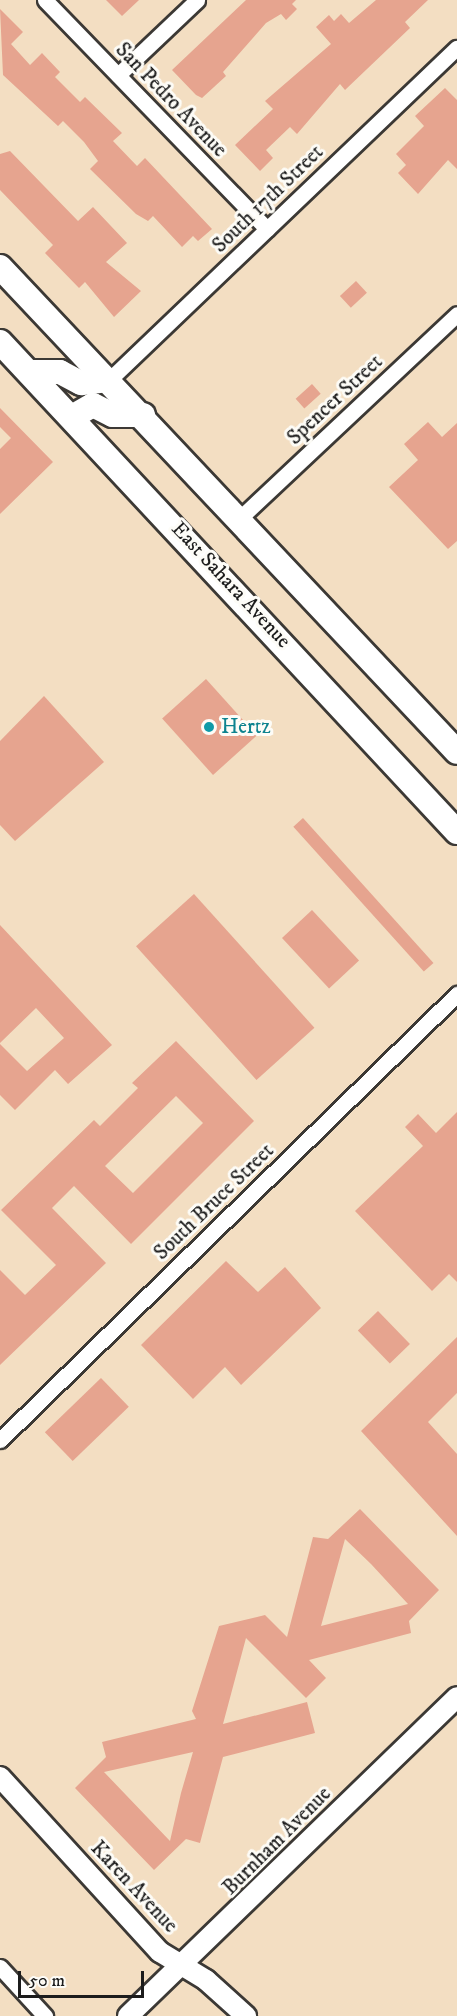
<!DOCTYPE html>
<html>
<head>
<meta charset="utf-8">
<style>
	body { margin:0 }
	#map { position:relative; width:457px; height:2016px; overflow:hidden; background:#f3dec2; font-family:"IM FELL DW Pica",serif }
	div>[style] { position:absolute }
	.building>* { inset:0; background:#e6a48f; transform-origin:0 0 }
	.roads { filter:drop-shadow(2px 0 #3c3935) drop-shadow(-2px 0 #3c3935) drop-shadow(0 2px #3c3935) drop-shadow(0 -2px #3c3935) }
	.minor>* { height:15px; margin:-7.5px; padding:0 7.5px; transform-origin:7.5px; border-radius:7.5px; background:#fff }
	.tertiary>* { height:20px; margin:-10px; padding:0 10px; transform-origin:10px; border-radius:10px; background:#fff }
	.primary>* { height:24px; margin:-12px; padding:0 12px; transform-origin:12px; border-radius:12px; background:#fff }
	.dots>* { width:16px; height:16px; translate:-50% -50%; box-sizing:border-box; border:3px solid #fdfcf7; border-radius:50% }
	span { translate:-50% -50%; white-space:nowrap; text-align:center; line-height:1.15; -webkit-text-stroke:6px #fdfcf7; paint-order:stroke }
	.street-label { font-size:21px; color:#1c1c1c }
	.culture-label { font-size:21px; color:#0d838f }
	.left { translate:0 -50%; text-align:left }
	.scale { position:absolute; left:18px; top:1971px; width:126px; height:27px; box-sizing:border-box; border:3px solid #1c1c1c; border-top:0; padding-left:8px; font-size:18px; line-height:21px; white-space:nowrap; color:#1c1c1c; -webkit-text-stroke:4px #fdfcf7; paint-order:stroke }
</style>
</head>
<body>
<div id="map">
	<div class="building">
		<i style="clip-path:polygon(106px 0,139px 0,122px 16px)"></i>
		<i style="clip-path:polygon(246px 0,296px 0,292px 4px,297px 9px,286px 20px,281px 14px,266px 23px,223px 72px,226px 76px,202px 98px,196px 95px,172px 70px)"></i>
		<i style="clip-path:polygon(376px 0,428px 0,405px 22px,410px 28px,345px 90px,340px 84px,297px 134px,290px 127px,266px 150px,273px 158px,260px 171px,235px 145px,273px 109px,265px 101px,331px 44px,316px 27px,329px 15px,334px 21px,341px 14px,349px 23px)"></i>
		<i style="clip-path:polygon(0 9px,23px 32px,11px 44px,30px 65px,42px 53px,60px 72px,55px 77px,80px 102px,85px 97px,122px 133px,113px 141px,137px 166px,145px 158px,212px 229px,198px 241px,193px 236px,182px 247px,153px 216px,148px 221px,136px 214px,90px 169px,98px 161px,84px 142px,63px 121px,58px 126px,3px 75px)"></i>
		<i style="clip-path:polygon(445px 88px,457px 100px,457px 169px,448px 160px,418px 194px,398px 173px,406px 165px,396px 154px,424px 126px,415px 116px)"></i>
		<i style="clip-path:polygon(10px 151px,78px 221px,93px 207px,127px 243px,106px 262px,141px 291px,114px 317px,85px 282px,79px 288px,45px 253px,53px 245px,0 190px,0 154px)"></i>
		<i style="left:356px;top:281px;width:16px;height:22px;rotate:47deg"></i>
		<i style="left:312px;top:384px;width:13px;height:22px;rotate:48deg"></i>
		<i style="clip-path:polygon(0 408px,53px 462px,0 514px,0 449px,11px 438px,0 427px)"></i>
		<i style="clip-path:polygon(428px 422px,442px 437px,457px 423px,457px 541px,448px 549px,389px 487px,418px 460px,404px 444px)"></i>
		<i style="left:206px;top:679px;width:76px;height:59px;rotate:48deg"></i>
		<i style="clip-path:polygon(44px 696px,104px 762px,15px 841px,0 825px,0 741px)"></i>
		<i style="left:303px;top:818px;width:195px;height:13px;rotate:48deg"></i>
		<i style="left:194px;top:894px;width:180px;height:78px;rotate:48deg"></i>
		<i style="left:312px;top:910px;width:69px;height:41px;rotate:47deg"></i>
		<i style="clip-path:polygon(0 925px,112px 1045px,68px 1084px,55px 1070px,15px 1110px,0 1095px,0 1044px,27px 1071px,64px 1038px,36px 1008px,0 1043px)"></i>
		<i style="clip-path:polygon(evenodd,176px 1041px,254px 1121px,131px 1244px,74px 1186px,52px 1208px,106px 1263px,0 1365px,0 1270px,25px 1295px,56px 1265px,1px 1210px,94px 1120px,100px 1126px,138px 1088px,132px 1083px,176px 1041px,176px 1096px,203px 1123px,133px 1193px,105px 1166px,176px 1096px)"></i>
		<i style="clip-path:polygon(457px 1112px,457px 1282px,449px 1274px,432px 1291px,355px 1211px,423px 1146px,405px 1127px,418px 1114px,436px 1133px)"></i>
		<i style="clip-path:polygon(226px 1261px,258px 1292px,285px 1267px,321px 1308px,241px 1385px,225px 1367px,193px 1399px,141px 1345px)"></i>
		<i style="left:378px;top:1311px;width:46px;height:28px;rotate:46deg"></i>
		<i style="clip-path:polygon(457px 1337px,457px 1393px,428px 1422px,457px 1454px,457px 1536px,361px 1431px)"></i>
		<i style="left:101px;top:1378px;width:40px;height:78px;rotate:46deg"></i>
		<i style="clip-path:polygon(evenodd,360px 1509px,439px 1590px,409px 1621px,411px 1633px,309px 1660px,326px 1678px,306px 1698px,246px 1638px,223px 1724px,307px 1702px,315px 1733px,223px 1757px,200px 1843px,186px 1839px,154px 1870px,75px 1788px,106px 1757px,102px 1742px,196px 1719px,192px 1711px,219px 1626px,265px 1615px,287px 1637px,313px 1537px,328px 1539px,360px 1509px,345px 1539px,371px 1564px,408px 1604px,321px 1626px,345px 1539px,360px 1509px,193px 1752px,181px 1793px,170px 1841px,104px 1772px,193px 1752px)"></i>
	</div>
	<div class="roads">
		<div class="minor">
			<i style="left:45px;top:0;width:319px;rotate:45.9deg"></i>
			<i style="left:118px;top:75px;width:109px;rotate:-43.5deg"></i>
			<i style="left:109px;top:380px;width:481px;rotate:-43.7deg"></i>
			<i style="left:241px;top:517px;width:296px;rotate:-43.2deg"></i>
			<i style="left:0;top:1440px;width:639px;rotate:-44.3deg"></i>
			<i style="left:0;top:1967px;width:67px;rotate:47.4deg"></i>
		</div>
		<div class="tertiary">
			<i style="left:0;top:1777px;width:237px;rotate:47.6deg"></i>
			<i style="left:160px;top:1952px;width:54px;rotate:31.3deg"></i>
			<i style="left:206px;top:1980px;width:54px;rotate:42deg"></i>
			<i style="left:128px;top:2016px;width:458px;rotate:-44.1deg"></i>
		</div>
		<div class="primary">
			<i style="left:0;top:267px;width:666px;rotate:46.7deg"></i>
			<i style="left:0;top:342px;width:670px;rotate:47deg"></i>
			<i style="left:29px;top:372px;width:31px"></i>
			<i style="left:60px;top:372px;width:24px;rotate:28deg"></i>
			<i style="left:81px;top:383px;width:28px;rotate:-6deg"></i>
			<i style="left:72px;top:417px;width:24px;rotate:-30deg"></i>
			<i style="left:93px;top:405px;width:22px;rotate:27deg"></i>
			<i style="left:113px;top:415px;width:30px"></i>
		</div>
	</div>
	<div class="dots">
		<i style="left:209px;top:727px;background:#0f9aa8"></i>
	</div>
	<div class="street-label">
		<span style="left:171px;top:100px;rotate:46deg">San Pedro Avenue</span>
		<span style="left:268px;top:199px;rotate:-44deg">South 17th Street</span>
		<span style="left:335px;top:400px;rotate:-43deg">Spencer Street</span>
		<span style="left:231px;top:585px;rotate:47deg">East Sahara Avenue</span>
		<span style="left:214px;top:1202px;rotate:-44deg">South Bruce Street</span>
		<span style="left:277px;top:1841px;rotate:-45deg">Burnham Avenue</span>
		<span style="left:134px;top:1887px;rotate:47deg">Karen Avenue</span>
	</div>
	<div class="culture-label">
		<span class="left" style="left:221px;top:727px">Hertz</span>
	</div>
	<div class="scale">50 m</div>
</div>
</body>
</html>
